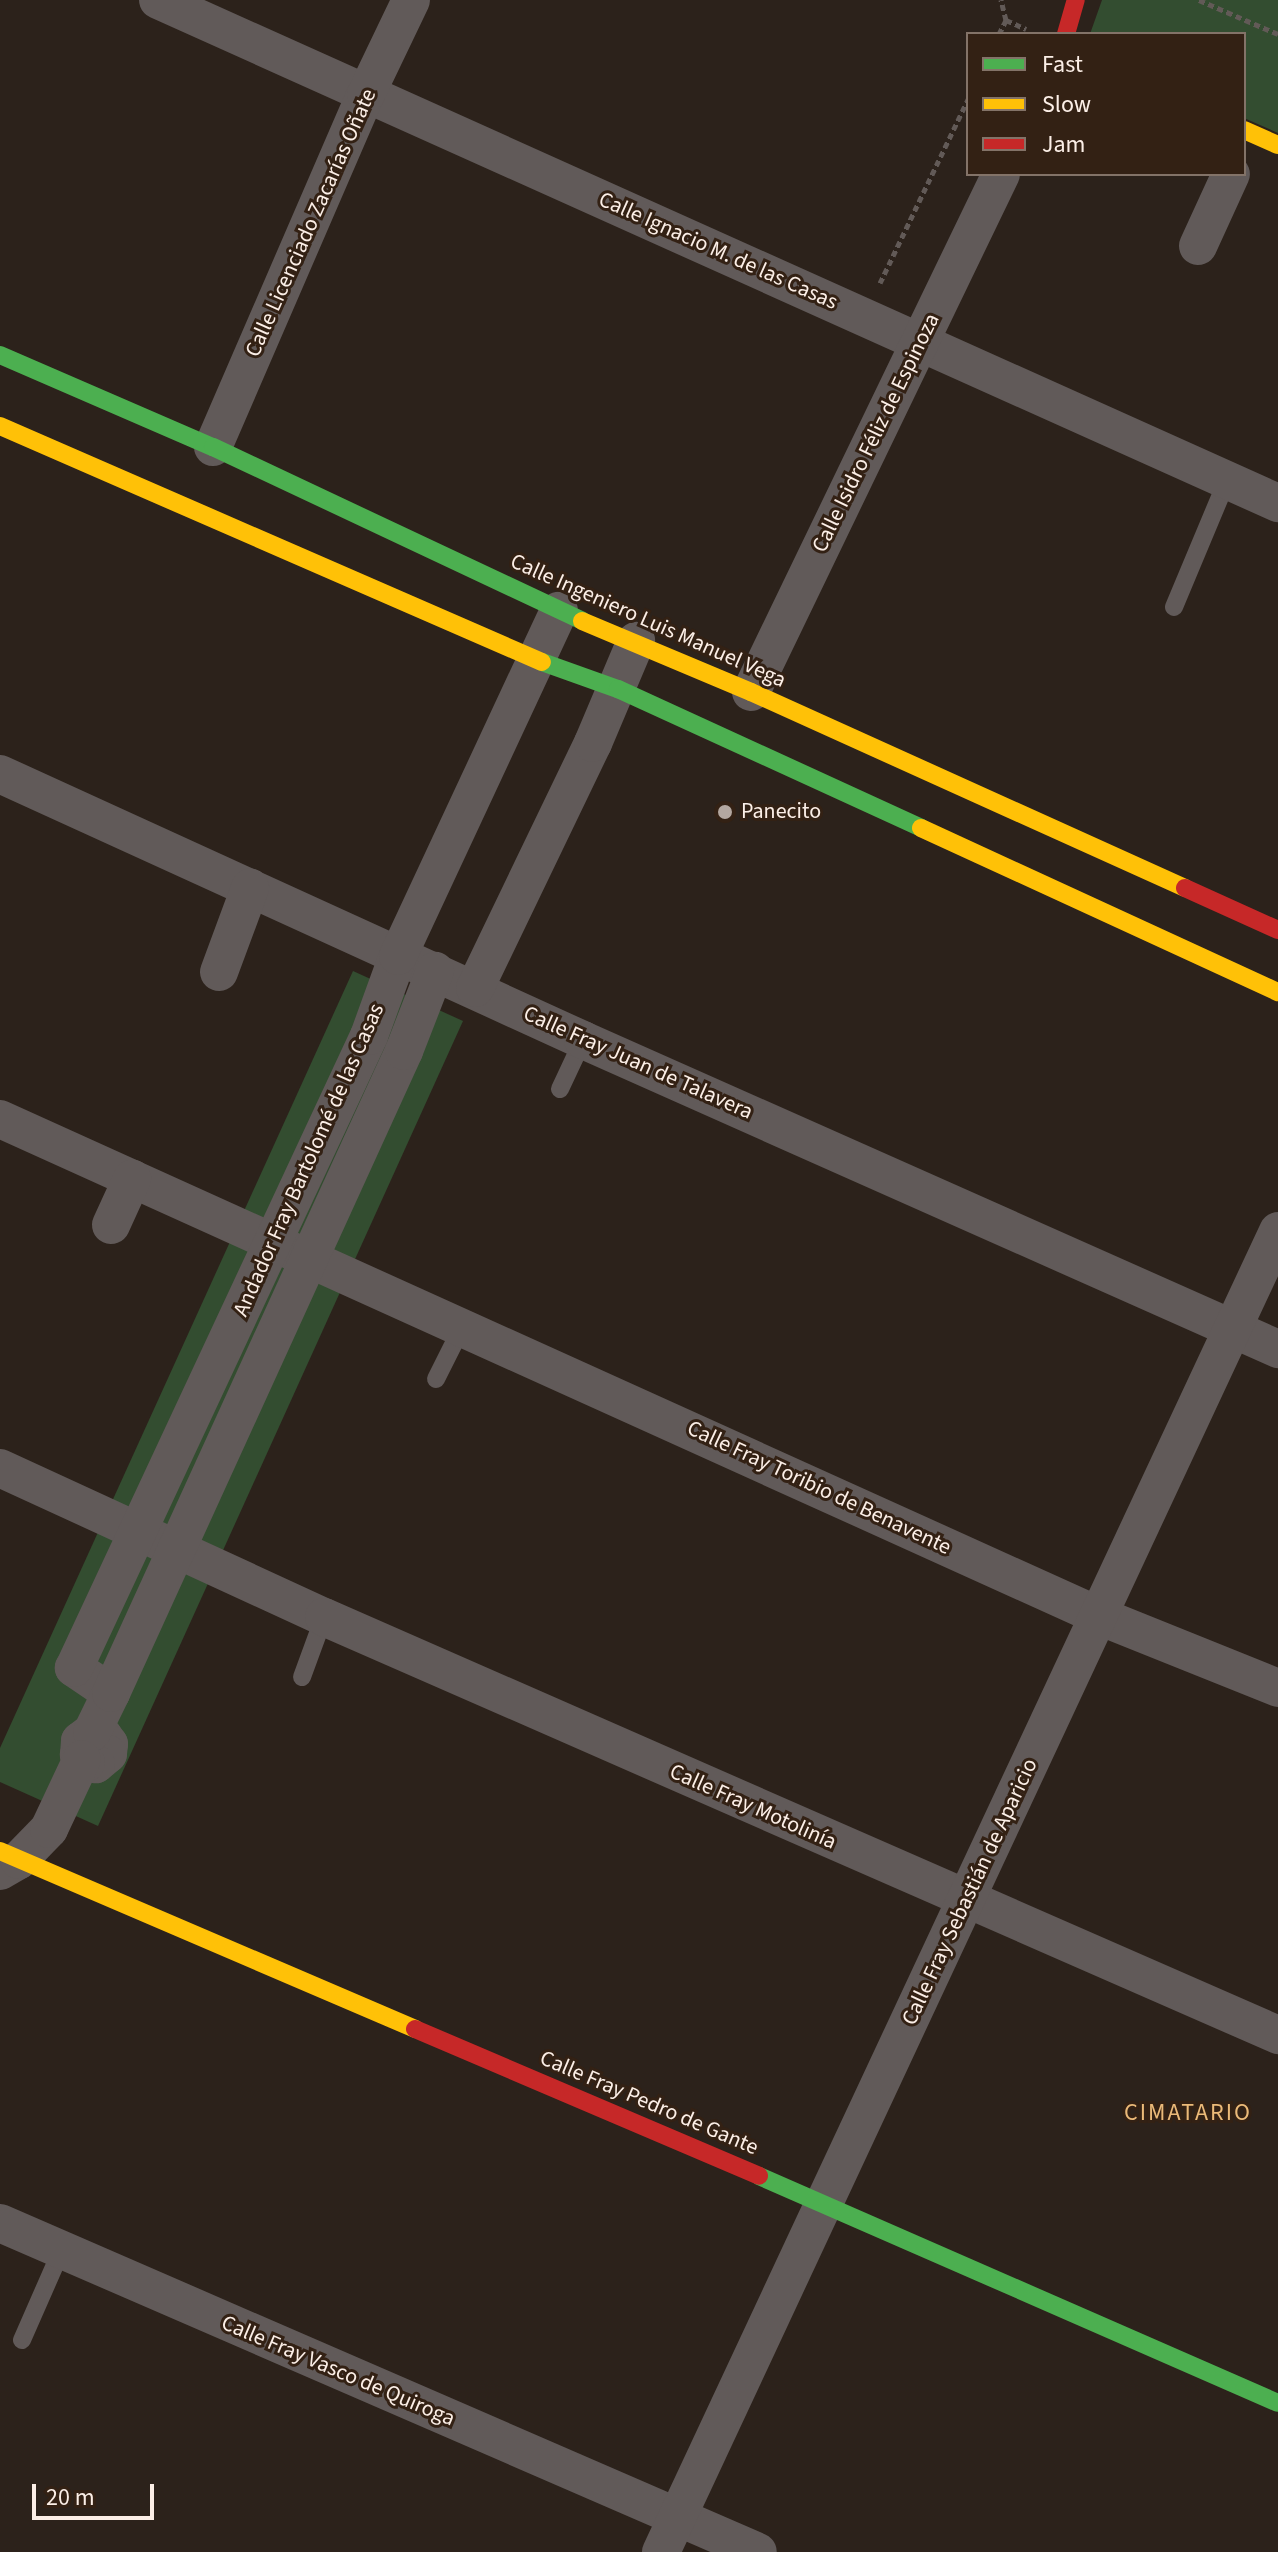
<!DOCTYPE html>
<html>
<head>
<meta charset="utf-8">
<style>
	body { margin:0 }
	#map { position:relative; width:1278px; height:2552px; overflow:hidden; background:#2c221b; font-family:"Source Sans 3",sans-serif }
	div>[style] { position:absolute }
	.green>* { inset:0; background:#334d30 }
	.path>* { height:5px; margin-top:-2.5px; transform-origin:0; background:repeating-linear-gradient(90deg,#625a57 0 6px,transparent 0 10px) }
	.lane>* { height:18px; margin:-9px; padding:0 9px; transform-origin:9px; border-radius:9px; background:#615a59 }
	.street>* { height:38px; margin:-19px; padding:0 19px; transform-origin:19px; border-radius:19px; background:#615a59 }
	.fast>* { height:18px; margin:-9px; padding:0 9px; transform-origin:9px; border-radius:9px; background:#4caf50 }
	.slow>* { height:18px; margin:-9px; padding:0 9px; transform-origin:9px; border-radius:9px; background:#ffc107 }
	.jam>* { height:18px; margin:-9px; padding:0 9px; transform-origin:9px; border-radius:9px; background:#c62828 }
	.dots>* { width:22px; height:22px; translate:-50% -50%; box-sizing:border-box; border:4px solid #332114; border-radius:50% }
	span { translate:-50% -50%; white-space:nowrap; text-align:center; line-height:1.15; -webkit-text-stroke:6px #332114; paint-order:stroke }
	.street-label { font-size:22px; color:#fcefe7 }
	.poi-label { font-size:22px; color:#fcefe7 }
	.left { translate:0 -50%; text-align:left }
	.neighbourhood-label { font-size:24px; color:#ebba79; letter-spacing:2px }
	.legend { position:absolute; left:966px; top:32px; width:280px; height:144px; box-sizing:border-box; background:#332114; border:2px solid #837368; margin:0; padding:10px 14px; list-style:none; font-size:24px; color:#fcefe7 }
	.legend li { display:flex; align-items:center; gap:16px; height:40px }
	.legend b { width:40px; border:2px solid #837368 }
	.scale { position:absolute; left:32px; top:2484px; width:122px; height:36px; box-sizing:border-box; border:4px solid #fcefe7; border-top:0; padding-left:10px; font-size:24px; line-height:28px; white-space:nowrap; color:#fcefe7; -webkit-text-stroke:6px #332114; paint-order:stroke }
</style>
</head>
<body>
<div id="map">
	<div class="green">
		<i style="clip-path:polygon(1102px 0,1278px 0,1278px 133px,1244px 118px,1244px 34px,1090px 34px)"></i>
		<i style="clip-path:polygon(353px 971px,463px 1021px,98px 1826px,0 1782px,0 1748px)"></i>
	</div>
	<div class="path">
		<i style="left:1199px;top:0;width:86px;rotate:23.3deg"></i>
		<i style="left:1006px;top:20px;width:22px;rotate:24deg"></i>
		<i style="left:999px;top:34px;width:16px;rotate:-63deg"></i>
		<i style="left:1006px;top:20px;width:21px;rotate:-104deg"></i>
		<i style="left:880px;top:283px;width:204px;rotate:-64.4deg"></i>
	</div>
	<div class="lane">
		<i style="left:1174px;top:607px;width:138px;rotate:-67.3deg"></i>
		<i style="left:560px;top:1089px;width:54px;rotate:-64.9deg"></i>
		<i style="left:436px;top:1379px;width:60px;rotate:-63.4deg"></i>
		<i style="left:302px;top:1677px;width:64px;rotate:-69.9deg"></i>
		<i style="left:22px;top:2340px;width:97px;rotate:-66.3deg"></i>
	</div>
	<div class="street">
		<i style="left:158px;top:0;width:1228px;rotate:24.19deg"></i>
		<i style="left:1198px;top:246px;width:79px;rotate:-65.4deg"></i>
		<i style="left:213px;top:447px;width:385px;rotate:-66.6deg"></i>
		<i style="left:366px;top:94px;width:104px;rotate:-64.4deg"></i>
		<i style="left:751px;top:692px;width:575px;rotate:-64.24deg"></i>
		<i style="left:0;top:774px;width:641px;rotate:24.53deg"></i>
		<i style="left:583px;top:1040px;width:761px;rotate:23.97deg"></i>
		<i style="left:219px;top:972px;width:90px;rotate:-69.7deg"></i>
		<i style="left:475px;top:988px;width:272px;rotate:-64.3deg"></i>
		<i style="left:593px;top:743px;width:111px;rotate:-67.1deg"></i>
		<i style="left:0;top:1119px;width:1206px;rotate:24.33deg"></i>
		<i style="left:1099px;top:1616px;width:193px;rotate:21.9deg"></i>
		<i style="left:111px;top:1225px;width:51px;rotate:-65.5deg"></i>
		<i style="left:0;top:1468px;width:357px;rotate:24.7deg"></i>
		<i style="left:324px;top:1617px;width:1042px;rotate:23.66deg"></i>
		<i style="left:111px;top:1693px;width:45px;rotate:-146deg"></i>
		<i style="left:74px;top:1668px;width:697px;rotate:-64.98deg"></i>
		<i style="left:369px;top:1036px;width:85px;rotate:-70.1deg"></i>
		<i style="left:398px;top:956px;width:381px;rotate:-65deg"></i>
		<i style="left:92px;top:1732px;width:12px;rotate:20deg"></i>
		<i style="left:103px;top:1736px;width:10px;rotate:53deg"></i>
		<i style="left:109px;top:1744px;width:10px;rotate:96deg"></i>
		<i style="left:108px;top:1754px;width:16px;rotate:140deg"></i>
		<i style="left:96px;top:1764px;width:10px;rotate:-174deg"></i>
		<i style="left:86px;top:1763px;width:11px;rotate:-131deg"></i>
		<i style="left:79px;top:1755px;width:14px;rotate:-86deg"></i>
		<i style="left:80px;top:1741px;width:15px;rotate:-37deg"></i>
		<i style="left:92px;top:1732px;width:43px;rotate:-64deg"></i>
		<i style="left:111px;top:1693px;width:706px;rotate:-65.47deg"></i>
		<i style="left:404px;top:1051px;width:86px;rotate:-68.8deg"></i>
		<i style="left:0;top:1871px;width:22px;rotate:-30deg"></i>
		<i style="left:19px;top:1860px;width:43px;rotate:-45.9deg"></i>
		<i style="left:49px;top:1829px;width:77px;rotate:-64.8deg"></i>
		<i style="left:0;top:2223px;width:826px;rotate:23.46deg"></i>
		<i style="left:661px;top:2552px;width:1458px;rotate:-64.96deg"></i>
	</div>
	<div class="fast">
		<i style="left:0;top:355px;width:232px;rotate:23.4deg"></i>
		<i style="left:213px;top:447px;width:408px;rotate:25.2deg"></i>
		<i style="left:542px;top:662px;width:81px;rotate:19.6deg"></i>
		<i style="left:618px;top:689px;width:333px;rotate:24.6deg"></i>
		<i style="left:759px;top:2176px;width:566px;rotate:23.62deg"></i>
	</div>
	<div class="slow">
		<i style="left:1244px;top:130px;width:37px;rotate:24deg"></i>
		<i style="left:0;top:426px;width:591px;rotate:23.53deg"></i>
		<i style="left:582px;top:621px;width:183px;rotate:22.8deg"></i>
		<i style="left:751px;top:692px;width:476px;rotate:24.3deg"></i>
		<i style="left:921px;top:828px;width:393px;rotate:24.7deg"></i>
		<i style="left:0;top:1851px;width:452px;rotate:23.2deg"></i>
	</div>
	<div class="jam">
		<i style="left:1066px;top:34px;width:35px;rotate:-74deg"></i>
		<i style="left:1185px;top:888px;width:102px;rotate:24.3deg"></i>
		<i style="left:415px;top:2029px;width:374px;rotate:23.1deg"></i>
	</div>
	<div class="dots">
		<i style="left:725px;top:812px;background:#b3a7a0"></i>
	</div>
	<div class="street-label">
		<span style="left:311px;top:223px;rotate:-66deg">Calle Licenciado Zacarías Oñate</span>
		<span style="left:718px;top:251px;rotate:24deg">Calle Ignacio M. de las Casas</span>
		<span style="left:876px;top:433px;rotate:-64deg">Calle Isidro Féliz de Espinoza</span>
		<span style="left:648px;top:621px;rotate:24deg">Calle Ingeniero Luis Manuel Vega</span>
		<span style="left:638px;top:1063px;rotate:24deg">Calle Fray Juan de Talavera</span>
		<span style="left:309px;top:1160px;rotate:-66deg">Andador Fray Bartolomé de las Casas</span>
		<span style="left:819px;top:1488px;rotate:25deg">Calle Fray Toribio de Benavente</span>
		<span style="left:753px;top:1807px;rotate:24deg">Calle Fray Motolinía</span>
		<span style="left:970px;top:1892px;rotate:-65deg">Calle Fray Sebastián de Aparicio</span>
		<span style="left:649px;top:2103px;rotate:23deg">Calle Fray Pedro de Gante</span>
		<span style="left:338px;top:2371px;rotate:23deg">Calle Fray Vasco de Quiroga</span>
	</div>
	<div class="poi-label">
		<span class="left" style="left:741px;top:812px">Panecito</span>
	</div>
	<div class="neighbourhood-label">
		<span style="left:1188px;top:2113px">CIMATARIO</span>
	</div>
	<ul class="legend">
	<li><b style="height:10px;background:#4caf50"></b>Fast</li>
	<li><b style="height:10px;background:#ffc107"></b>Slow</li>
	<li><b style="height:10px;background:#c62828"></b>Jam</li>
	</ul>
	<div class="scale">20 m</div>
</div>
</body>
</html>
